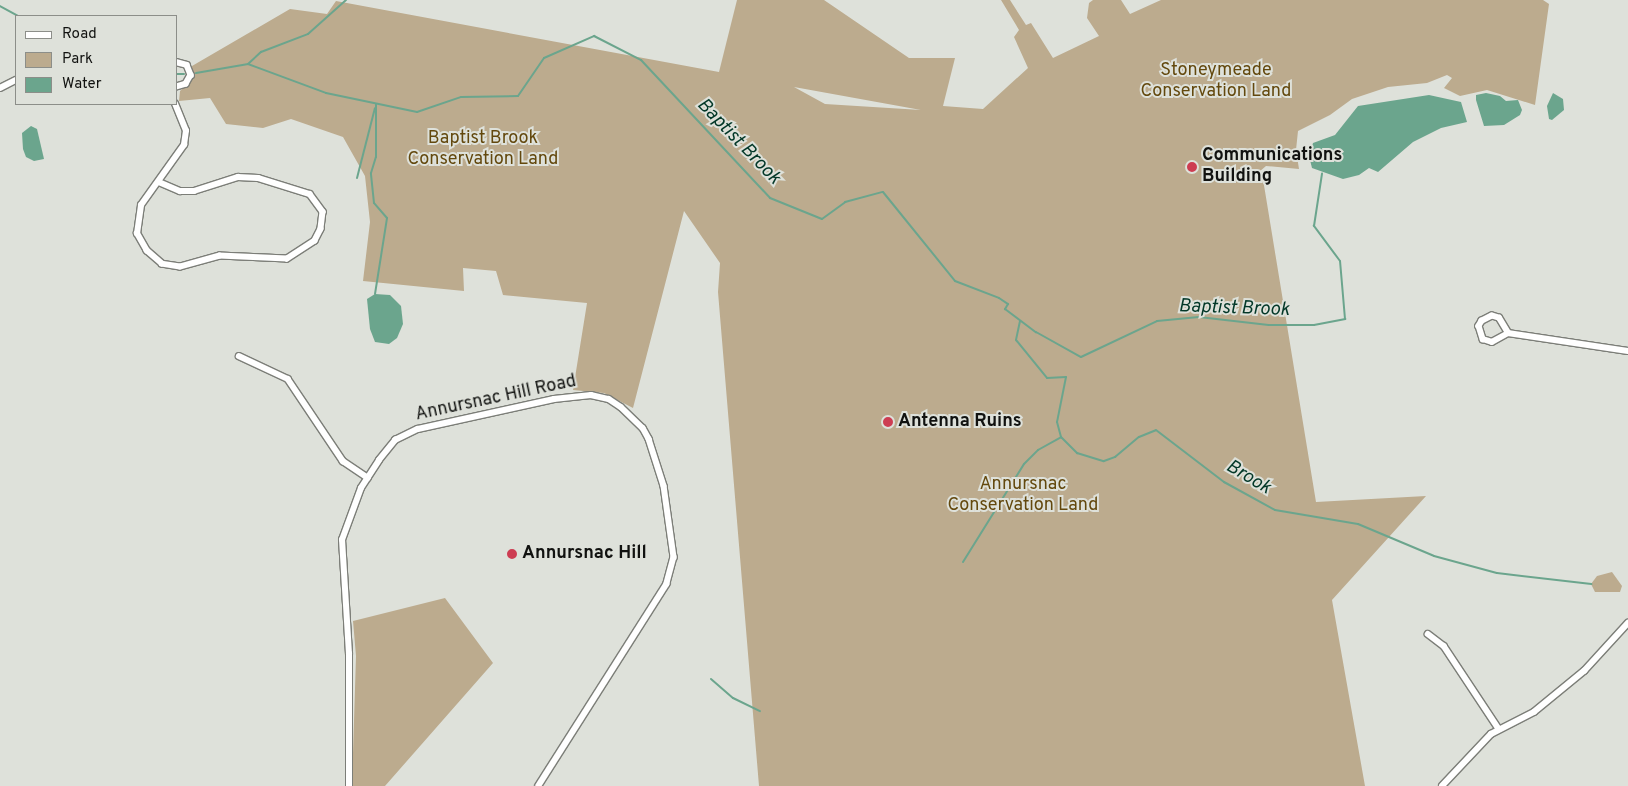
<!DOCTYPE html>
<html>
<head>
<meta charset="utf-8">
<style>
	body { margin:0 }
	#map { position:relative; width:1628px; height:786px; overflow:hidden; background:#dee1da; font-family:Overpass,sans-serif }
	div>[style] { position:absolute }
	.green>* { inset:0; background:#bcab8e }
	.water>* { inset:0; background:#6ba58d }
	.stream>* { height:2px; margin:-1px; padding:0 1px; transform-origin:1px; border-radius:1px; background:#6ba58d }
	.roads { filter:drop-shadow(1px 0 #7c7e78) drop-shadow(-1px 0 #7c7e78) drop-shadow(0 1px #7c7e78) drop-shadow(0 -1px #7c7e78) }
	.minor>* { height:5.5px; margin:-2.75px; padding:0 2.75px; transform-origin:2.75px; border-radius:2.75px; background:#fff }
	.dots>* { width:14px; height:14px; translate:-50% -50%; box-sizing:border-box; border:2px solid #dee1da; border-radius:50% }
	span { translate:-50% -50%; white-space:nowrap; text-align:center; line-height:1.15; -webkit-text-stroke:4px #dee1da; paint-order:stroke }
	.park-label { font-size:18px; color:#63480d }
	.poi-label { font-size:18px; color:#111210; font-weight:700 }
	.left { translate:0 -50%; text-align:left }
	.street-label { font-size:18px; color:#111210 }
	.water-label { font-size:19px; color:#033828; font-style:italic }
	.legend { position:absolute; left:15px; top:15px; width:162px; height:90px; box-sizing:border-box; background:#dee1da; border:1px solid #8c8e89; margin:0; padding:6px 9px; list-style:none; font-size:15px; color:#111210 }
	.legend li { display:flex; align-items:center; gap:10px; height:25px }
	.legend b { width:25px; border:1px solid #8c8e89 }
</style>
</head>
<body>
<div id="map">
	<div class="green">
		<i style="clip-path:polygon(evenodd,737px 0,824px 0,909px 58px,955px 58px,943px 106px,983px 109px,1028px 68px,1014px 37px,1019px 30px,1001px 0,1010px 0,1026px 25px,1031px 23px,1053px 58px,1099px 36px,1087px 18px,1089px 3px,1093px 0,1121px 0,1130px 14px,1161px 0,1543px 0,1549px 4px,1535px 105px,1487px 90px,1460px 96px,1444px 88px,1452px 78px,1447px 75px,1427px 83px,1388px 87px,1352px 99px,1330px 115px,1298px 131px,1296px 150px,1299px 169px,1266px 166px,1259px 172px,1262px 173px,1316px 502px,1426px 496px,1332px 600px,1365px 786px,759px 786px,718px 292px,720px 263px,684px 211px,633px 408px,604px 393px,573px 390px,587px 303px,503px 295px,496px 271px,463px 268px,464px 291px,363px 281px,370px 222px,365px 176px,343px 137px,291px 119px,263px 128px,226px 124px,210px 98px,179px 101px,180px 91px,192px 80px,192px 66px,290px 9px,327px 14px,336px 1px,719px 72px,737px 0,794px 87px,921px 110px,825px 104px,794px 87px)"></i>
		<i style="clip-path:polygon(1612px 572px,1622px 586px,1620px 592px,1595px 592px,1591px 584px,1597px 576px)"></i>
		<i style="clip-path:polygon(445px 598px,493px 663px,385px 786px,352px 786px,356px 656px,353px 621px)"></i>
	</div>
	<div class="water">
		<i style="clip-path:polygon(1486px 93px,1500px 96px,1506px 101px,1518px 100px,1522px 110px,1520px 115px,1504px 125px,1484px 126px,1476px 100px,1476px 95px)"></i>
		<i style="clip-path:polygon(1553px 93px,1563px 99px,1564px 110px,1552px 120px,1549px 119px,1547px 106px)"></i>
		<i style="clip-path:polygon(1429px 95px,1461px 102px,1467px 122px,1441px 128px,1413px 142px,1378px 172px,1369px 168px,1359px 175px,1343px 179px,1312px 168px,1309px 156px,1313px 143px,1335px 135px,1358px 106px)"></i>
		<i style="clip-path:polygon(31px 126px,37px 129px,44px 159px,34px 161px,26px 157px,23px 149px,22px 133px)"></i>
		<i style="clip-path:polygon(375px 294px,390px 295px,401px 306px,403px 324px,397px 338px,389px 344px,375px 342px,370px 329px,367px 299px)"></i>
	</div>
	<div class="stream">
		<i style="left:0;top:6px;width:21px;rotate:29deg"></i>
		<i style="left:248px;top:64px;width:18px;rotate:-43deg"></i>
		<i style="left:261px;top:52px;width:50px;rotate:-21deg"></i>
		<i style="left:308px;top:34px;width:51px;rotate:-41.8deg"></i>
		<i style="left:196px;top:73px;width:53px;rotate:-9.8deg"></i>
		<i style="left:248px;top:64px;width:83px;rotate:20.4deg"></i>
		<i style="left:326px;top:93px;width:93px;rotate:11.8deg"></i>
		<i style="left:417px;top:112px;width:46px;rotate:-18.8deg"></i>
		<i style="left:461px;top:97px;width:57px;rotate:-1deg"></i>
		<i style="left:518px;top:96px;width:46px;rotate:-55.6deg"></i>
		<i style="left:544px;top:58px;width:55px;rotate:-23.7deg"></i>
		<i style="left:594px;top:36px;width:53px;rotate:27.1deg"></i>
		<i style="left:641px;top:60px;width:189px;rotate:46.9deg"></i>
		<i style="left:770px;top:198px;width:56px;rotate:22deg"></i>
		<i style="left:822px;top:219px;width:29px;rotate:-36deg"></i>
		<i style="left:845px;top:202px;width:39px;rotate:-15deg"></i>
		<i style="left:883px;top:192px;width:114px;rotate:51deg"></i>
		<i style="left:955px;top:281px;width:47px;rotate:21.1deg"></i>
		<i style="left:999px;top:298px;width:11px;rotate:34deg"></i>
		<i style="left:1008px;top:304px;width:6px;rotate:121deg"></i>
		<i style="left:1005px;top:309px;width:39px;rotate:37deg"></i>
		<i style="left:1036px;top:332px;width:51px;rotate:29.1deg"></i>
		<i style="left:1081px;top:357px;width:84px;rotate:-25.3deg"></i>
		<i style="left:1157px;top:321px;width:42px;rotate:-5.4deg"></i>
		<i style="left:1199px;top:317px;width:70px;rotate:6.5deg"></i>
		<i style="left:1269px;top:325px;width:45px"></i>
		<i style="left:1314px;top:325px;width:32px;rotate:-11deg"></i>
		<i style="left:1345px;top:319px;width:58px;rotate:-94.9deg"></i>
		<i style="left:1340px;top:261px;width:44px;rotate:-126.6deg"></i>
		<i style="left:1314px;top:226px;width:53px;rotate:-81.3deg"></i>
		<i style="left:176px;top:74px;width:8px"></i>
		<i style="left:357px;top:178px;width:72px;rotate:-75.6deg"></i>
		<i style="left:375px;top:294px;width:77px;rotate:-81deg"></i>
		<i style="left:387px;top:218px;width:20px;rotate:-131deg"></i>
		<i style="left:374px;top:203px;width:30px;rotate:-96deg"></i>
		<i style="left:371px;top:173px;width:17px;rotate:-73deg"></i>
		<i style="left:376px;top:157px;width:53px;rotate:-90deg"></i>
		<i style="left:1020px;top:321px;width:19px;rotate:102deg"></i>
		<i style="left:1016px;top:340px;width:49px;rotate:50.8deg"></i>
		<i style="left:1047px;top:378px;width:19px;rotate:-3deg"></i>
		<i style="left:1066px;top:377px;width:46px;rotate:101.3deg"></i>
		<i style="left:1057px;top:422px;width:16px;rotate:75deg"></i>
		<i style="left:1061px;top:437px;width:23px;rotate:45deg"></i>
		<i style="left:1077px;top:453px;width:28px;rotate:17deg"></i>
		<i style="left:1104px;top:461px;width:12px;rotate:-20deg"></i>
		<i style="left:1115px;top:457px;width:31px;rotate:-40deg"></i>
		<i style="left:1139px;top:437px;width:18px;rotate:-22deg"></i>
		<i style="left:1156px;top:430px;width:86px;rotate:37.4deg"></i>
		<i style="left:1224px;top:482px;width:58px;rotate:28.8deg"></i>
		<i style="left:1275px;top:510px;width:84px;rotate:9.6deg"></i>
		<i style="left:1358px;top:524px;width:82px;rotate:22.8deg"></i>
		<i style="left:1434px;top:556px;width:65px;rotate:15.1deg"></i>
		<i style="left:1497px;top:573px;width:95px;rotate:6.7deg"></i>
		<i style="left:963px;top:562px;width:115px;rotate:-58.1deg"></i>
		<i style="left:1024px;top:464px;width:20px;rotate:-45deg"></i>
		<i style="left:1038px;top:450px;width:26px;rotate:-29deg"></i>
		<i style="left:711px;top:679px;width:29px;rotate:41deg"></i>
		<i style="left:733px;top:698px;width:30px;rotate:26deg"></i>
	</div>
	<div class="roads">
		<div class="minor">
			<i style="left:176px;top:62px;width:11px;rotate:15deg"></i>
			<i style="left:187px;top:65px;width:11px;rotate:68deg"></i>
			<i style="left:191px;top:75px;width:10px;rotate:119deg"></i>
			<i style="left:186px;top:84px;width:10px;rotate:163deg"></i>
			<i style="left:0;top:88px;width:18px;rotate:-27deg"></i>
			<i style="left:159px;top:182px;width:23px;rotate:23deg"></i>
			<i style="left:180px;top:191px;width:14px"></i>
			<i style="left:194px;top:191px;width:46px;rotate:-17.7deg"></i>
			<i style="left:238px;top:177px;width:20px;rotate:3deg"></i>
			<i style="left:258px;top:178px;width:54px;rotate:17.1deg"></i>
			<i style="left:310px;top:194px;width:22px;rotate:54deg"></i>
			<i style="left:323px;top:212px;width:17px;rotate:97deg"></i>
			<i style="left:321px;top:229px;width:13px;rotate:117deg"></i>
			<i style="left:315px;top:241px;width:33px;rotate:147deg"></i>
			<i style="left:287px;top:259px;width:67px;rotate:-177.4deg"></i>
			<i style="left:220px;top:256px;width:41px;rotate:164.6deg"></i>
			<i style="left:180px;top:267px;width:18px;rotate:-171deg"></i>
			<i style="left:162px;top:264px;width:20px;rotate:-139deg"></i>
			<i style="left:147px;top:251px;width:20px;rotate:-120deg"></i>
			<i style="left:137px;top:234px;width:29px;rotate:-82deg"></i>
			<i style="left:141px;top:205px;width:74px;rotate:-54.4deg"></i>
			<i style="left:184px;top:145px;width:14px;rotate:-82deg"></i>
			<i style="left:186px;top:131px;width:29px;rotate:-112deg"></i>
			<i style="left:1508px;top:333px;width:17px;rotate:-121deg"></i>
			<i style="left:1499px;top:318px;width:7px;rotate:-164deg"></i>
			<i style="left:1492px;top:316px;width:11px;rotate:153deg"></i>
			<i style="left:1482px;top:321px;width:6px;rotate:121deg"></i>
			<i style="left:1479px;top:326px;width:14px;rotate:73deg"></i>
			<i style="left:1483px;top:339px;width:9px;rotate:18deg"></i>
			<i style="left:1492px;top:342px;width:18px;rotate:-29deg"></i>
			<i style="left:1508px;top:333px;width:121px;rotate:8.5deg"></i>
			<i style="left:239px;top:356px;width:54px;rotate:25.1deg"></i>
			<i style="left:288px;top:379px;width:99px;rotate:56.1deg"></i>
			<i style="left:343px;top:461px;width:30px;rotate:34deg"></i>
			<i style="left:1428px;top:634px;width:20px;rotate:37deg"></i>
			<i style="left:1444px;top:646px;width:100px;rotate:56.5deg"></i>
			<i style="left:349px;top:786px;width:132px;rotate:-90deg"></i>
			<i style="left:349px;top:654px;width:114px;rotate:-93.5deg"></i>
			<i style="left:342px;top:540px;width:55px;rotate:-69.9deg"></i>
			<i style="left:361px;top:488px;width:33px;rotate:-57deg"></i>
			<i style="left:379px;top:460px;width:26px;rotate:-51deg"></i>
			<i style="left:395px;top:440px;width:25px;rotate:-26deg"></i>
			<i style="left:418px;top:429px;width:139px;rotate:-12.4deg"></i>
			<i style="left:554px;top:399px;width:37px;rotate:-6deg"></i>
			<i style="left:591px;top:395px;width:18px;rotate:13deg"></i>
			<i style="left:609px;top:399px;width:14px;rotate:34deg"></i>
			<i style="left:621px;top:407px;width:30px;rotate:44deg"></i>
			<i style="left:643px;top:428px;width:13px;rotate:61deg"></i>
			<i style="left:649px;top:439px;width:49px;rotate:72.3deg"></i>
			<i style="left:664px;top:486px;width:72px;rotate:82deg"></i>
			<i style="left:674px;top:557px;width:28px;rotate:105deg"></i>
			<i style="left:667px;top:584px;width:239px;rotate:122.4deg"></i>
			<i style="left:1442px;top:786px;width:71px;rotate:-46.7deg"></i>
			<i style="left:1491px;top:734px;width:48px;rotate:-27.1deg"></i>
			<i style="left:1534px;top:712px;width:65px;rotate:-39.4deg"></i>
			<i style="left:1584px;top:671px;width:65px;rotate:-47.5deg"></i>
		</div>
	</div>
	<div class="dots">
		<i style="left:1192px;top:167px;background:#cd3d52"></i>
		<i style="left:888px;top:422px;background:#cd3d52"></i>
		<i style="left:512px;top:554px;background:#cd3d52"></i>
	</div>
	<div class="park-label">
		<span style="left:1216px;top:82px">Stoneymeade<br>Conservation Land</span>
		<span style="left:483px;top:150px">Baptist Brook<br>Conservation Land</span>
		<span style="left:1023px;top:496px">Annursnac<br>Conservation Land</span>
	</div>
	<div class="poi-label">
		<span class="left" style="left:1202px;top:167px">Communications<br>Building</span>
		<span class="left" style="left:898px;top:422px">Antenna Ruins</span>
		<span class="left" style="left:522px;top:554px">Annursnac Hill</span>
	</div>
	<div class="street-label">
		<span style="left:496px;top:399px;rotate:-12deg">Annursnac Hill Road</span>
	</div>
	<div class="water-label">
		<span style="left:738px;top:142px;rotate:46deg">Baptist Brook</span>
		<span style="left:1234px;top:309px;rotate:2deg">Baptist Brook</span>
		<span style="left:1248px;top:478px;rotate:31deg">Brook</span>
	</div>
	<ul class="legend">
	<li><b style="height:6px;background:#fff"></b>Road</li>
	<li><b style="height:14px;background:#bcab8e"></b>Park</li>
	<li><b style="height:14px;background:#6ba58d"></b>Water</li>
	</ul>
</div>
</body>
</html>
